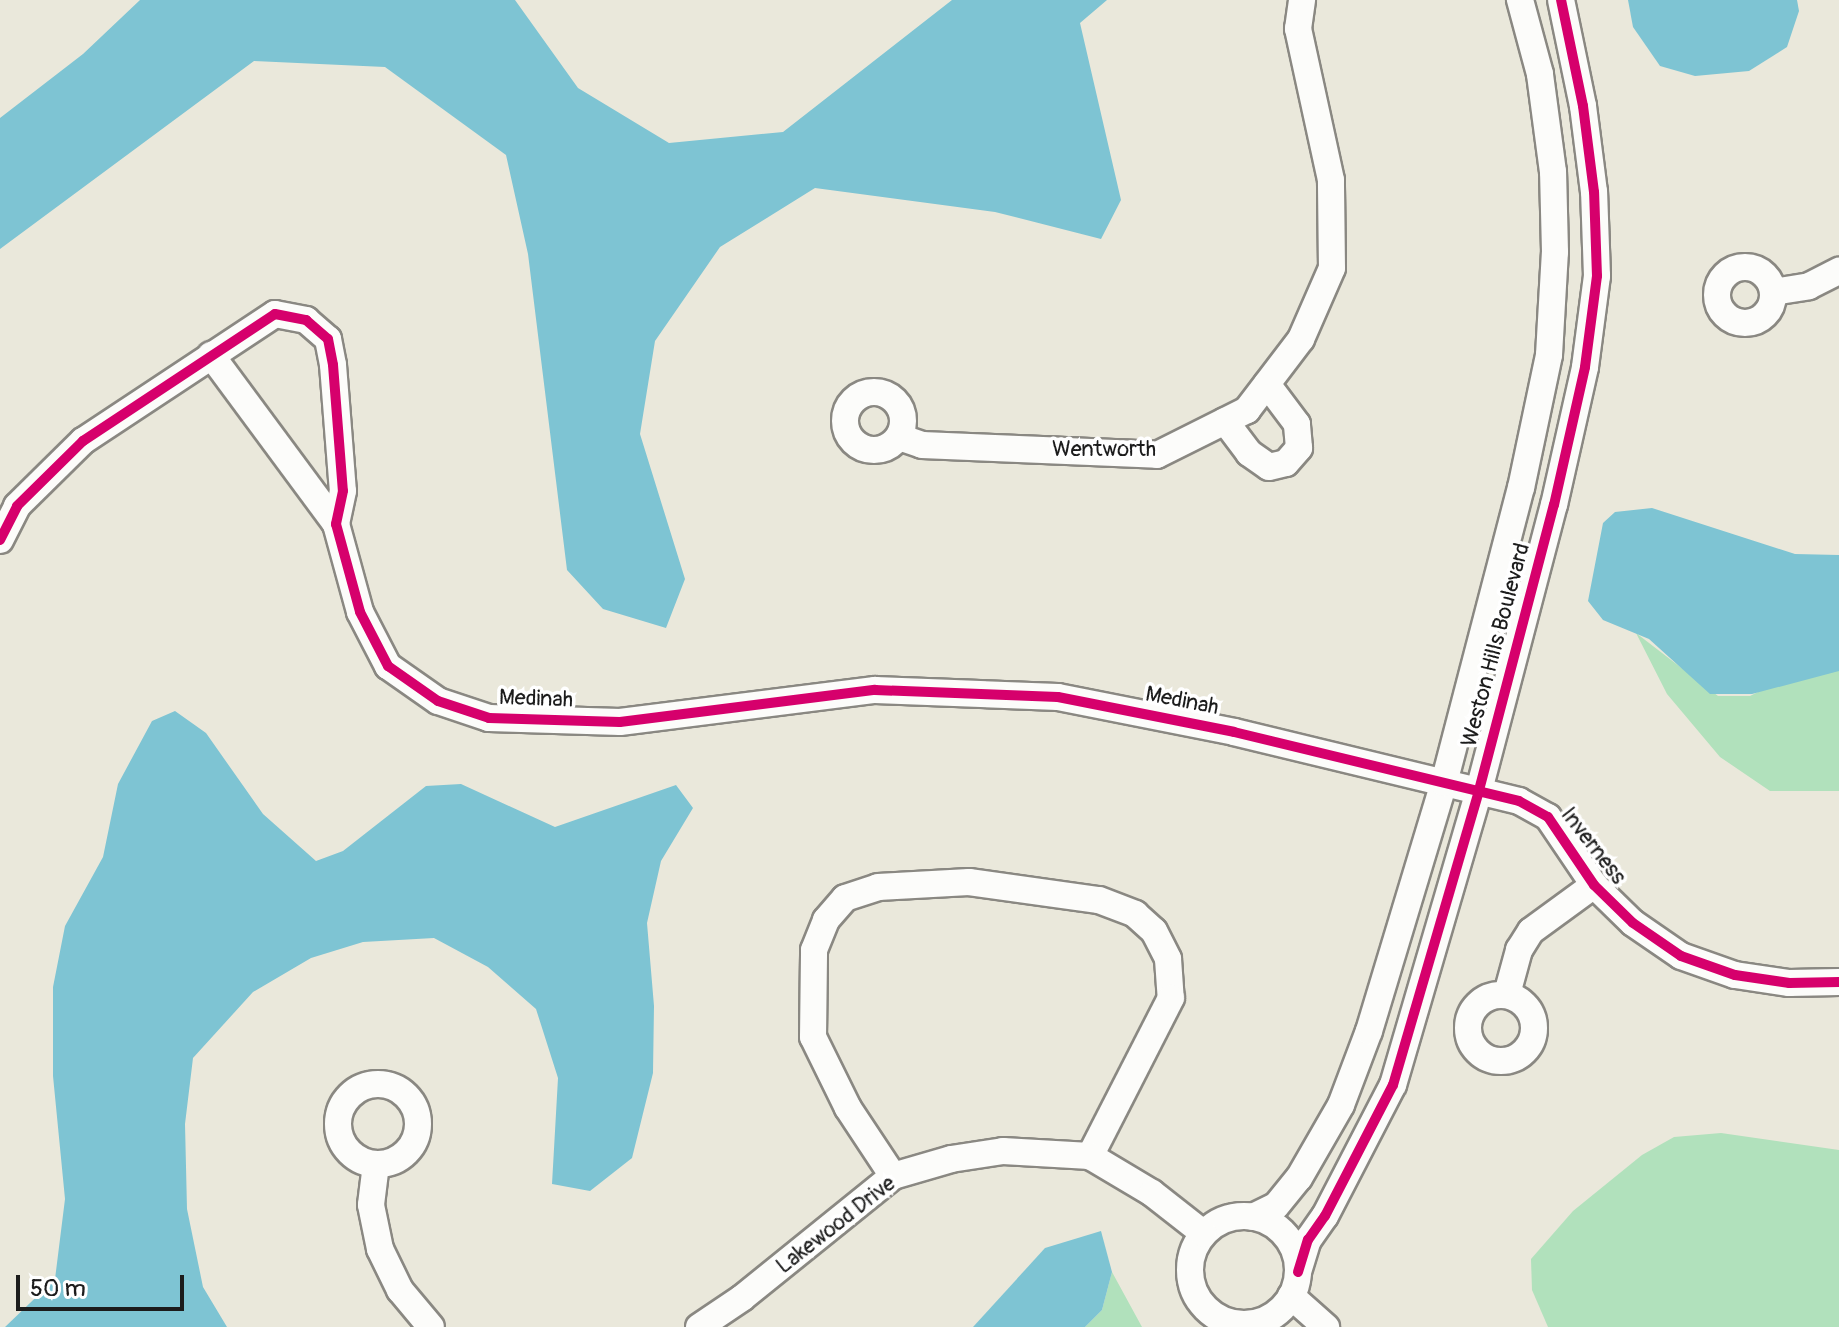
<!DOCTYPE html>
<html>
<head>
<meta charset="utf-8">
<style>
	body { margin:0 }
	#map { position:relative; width:1839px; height:1327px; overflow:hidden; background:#eae8db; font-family:Pangolin,sans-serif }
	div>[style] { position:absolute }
	.green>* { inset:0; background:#b1e1bc }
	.water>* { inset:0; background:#7ec4d3 }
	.roads { filter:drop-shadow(2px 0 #8a8882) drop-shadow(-2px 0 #8a8882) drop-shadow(0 2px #8a8882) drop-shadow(0 -2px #8a8882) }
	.minor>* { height:26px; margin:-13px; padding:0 13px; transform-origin:13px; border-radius:13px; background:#fcfcfa }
	.minor>.ring { margin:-13px; padding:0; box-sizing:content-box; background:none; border:26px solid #fcfcfa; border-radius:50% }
	.cycleway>* { height:10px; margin:-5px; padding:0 5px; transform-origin:5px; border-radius:5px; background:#d6006c }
	span { translate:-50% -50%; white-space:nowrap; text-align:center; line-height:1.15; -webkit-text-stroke:7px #fff; paint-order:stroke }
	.street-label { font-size:22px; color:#1c1c1c }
	.scale { position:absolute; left:16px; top:1275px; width:168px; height:36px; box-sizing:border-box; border:4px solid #1c1c1c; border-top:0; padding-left:10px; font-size:24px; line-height:28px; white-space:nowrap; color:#1c1c1c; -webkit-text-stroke:6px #fff; paint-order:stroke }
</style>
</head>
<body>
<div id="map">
	<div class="green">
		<i style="clip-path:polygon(1636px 633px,1718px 696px,1750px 696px,1784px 679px,1839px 669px,1839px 791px,1770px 791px,1720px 757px,1667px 694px)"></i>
		<i style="clip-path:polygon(1721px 1133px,1839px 1150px,1839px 1327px,1548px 1327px,1532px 1290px,1531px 1259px,1573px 1211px,1642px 1155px,1674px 1137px)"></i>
		<i style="clip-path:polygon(1112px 1272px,1142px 1327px,1085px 1327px,1102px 1310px)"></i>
	</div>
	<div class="water">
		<i style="clip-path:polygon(140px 0,515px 0,578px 88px,669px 143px,783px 132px,952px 0,1107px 0,1080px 23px,1121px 200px,1101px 239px,995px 212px,815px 188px,720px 247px,655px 341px,640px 434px,685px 579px,666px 628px,603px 609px,567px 570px,528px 254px,506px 155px,385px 67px,254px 61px,0 249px,0 118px,83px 54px)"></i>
		<i style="clip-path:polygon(1628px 0,1797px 0,1799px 11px,1787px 47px,1749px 71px,1695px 76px,1660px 66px,1633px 27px)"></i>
		<i style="clip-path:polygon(1652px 508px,1795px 554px,1839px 555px,1839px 671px,1752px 694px,1710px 694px,1649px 639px,1603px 620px,1588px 601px,1603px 523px,1615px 512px)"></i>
		<i style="clip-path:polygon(175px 711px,206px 733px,263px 814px,316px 861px,343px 851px,426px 786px,461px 784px,555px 827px,676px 785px,693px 808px,661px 861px,647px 923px,654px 1006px,653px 1073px,632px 1158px,590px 1191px,552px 1184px,558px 1078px,536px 1009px,488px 967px,434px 938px,363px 942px,311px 958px,253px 992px,193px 1058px,185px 1124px,187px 1209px,203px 1287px,227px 1327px,5px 1327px,55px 1279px,65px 1199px,53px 1076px,53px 987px,65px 926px,103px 857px,118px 784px,152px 721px)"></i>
		<i style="clip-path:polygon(1101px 1231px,1112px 1272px,1102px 1310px,1085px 1327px,973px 1327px,1045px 1248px)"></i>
	</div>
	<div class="roads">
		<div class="minor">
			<i class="ring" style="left:1717px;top:267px;width:30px;height:30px"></i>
			<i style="left:1773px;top:292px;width:36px;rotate:-9deg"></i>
			<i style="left:1809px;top:286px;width:34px;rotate:-27deg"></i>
			<i style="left:211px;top:355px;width:210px;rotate:53.5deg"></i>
			<i class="ring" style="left:845px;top:392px;width:32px;height:32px"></i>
			<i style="left:1225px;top:421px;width:40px;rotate:53deg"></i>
			<i style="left:1249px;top:453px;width:24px;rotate:35deg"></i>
			<i style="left:1269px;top:467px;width:17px;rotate:-13deg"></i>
			<i style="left:1286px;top:463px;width:20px;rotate:-49deg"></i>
			<i style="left:1299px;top:448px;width:24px;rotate:-95deg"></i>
			<i style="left:1297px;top:424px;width:50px;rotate:-126.9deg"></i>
			<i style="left:899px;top:437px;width:24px;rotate:19deg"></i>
			<i style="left:922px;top:445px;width:235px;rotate:2.4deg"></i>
			<i style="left:1157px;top:455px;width:101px;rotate:-26.6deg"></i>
			<i style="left:1247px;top:410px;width:89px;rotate:-52.7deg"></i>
			<i style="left:1301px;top:339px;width:77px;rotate:-66.4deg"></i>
			<i style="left:1332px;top:268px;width:88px;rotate:-90.7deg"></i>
			<i style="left:1331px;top:180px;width:155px;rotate:-102.3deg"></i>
			<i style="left:1298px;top:29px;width:29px;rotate:-82deg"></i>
			<i style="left:0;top:540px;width:38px;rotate:-63deg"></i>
			<i style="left:17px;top:506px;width:93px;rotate:-44.6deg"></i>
			<i style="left:83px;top:441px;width:230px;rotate:-33.5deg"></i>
			<i style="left:275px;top:314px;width:32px;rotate:11deg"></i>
			<i style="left:306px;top:320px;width:29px;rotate:41deg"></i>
			<i style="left:328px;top:339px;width:26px;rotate:79deg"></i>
			<i style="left:333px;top:365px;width:126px;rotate:85.5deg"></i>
			<i style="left:343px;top:491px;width:34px;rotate:102deg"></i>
			<i style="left:336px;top:524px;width:91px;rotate:74.7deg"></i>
			<i style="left:360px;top:612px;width:61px;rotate:62.6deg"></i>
			<i style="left:388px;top:666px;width:61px;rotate:35deg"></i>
			<i style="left:438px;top:701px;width:54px;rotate:18.4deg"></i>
			<i style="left:489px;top:718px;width:131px;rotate:1.7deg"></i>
			<i style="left:620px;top:722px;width:257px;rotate:-7.2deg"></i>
			<i style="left:875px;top:690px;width:183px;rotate:2.2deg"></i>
			<i style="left:1058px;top:697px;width:179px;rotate:11.2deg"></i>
			<i style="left:1234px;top:732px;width:293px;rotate:13.6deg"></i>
			<i style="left:1519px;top:801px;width:33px;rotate:29deg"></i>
			<i style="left:1548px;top:817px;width:82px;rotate:55.9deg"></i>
			<i style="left:1594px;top:885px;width:54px;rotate:44.3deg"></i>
			<i style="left:1633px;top:923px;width:58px;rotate:34.5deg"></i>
			<i style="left:1681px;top:956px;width:57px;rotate:19.4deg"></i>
			<i style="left:1735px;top:975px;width:55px;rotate:8.4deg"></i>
			<i style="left:1789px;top:983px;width:50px;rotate:-1.1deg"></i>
			<i style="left:1507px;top:994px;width:46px;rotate:-74.7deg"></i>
			<i style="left:1519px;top:950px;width:22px;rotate:-58deg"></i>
			<i style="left:1531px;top:931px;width:78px;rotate:-36.1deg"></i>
			<i class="ring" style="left:1468px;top:995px;width:40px;height:40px"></i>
			<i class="ring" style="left:338px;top:1084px;width:54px;height:54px"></i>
			<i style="left:376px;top:1164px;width:41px;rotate:97deg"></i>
			<i style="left:371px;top:1205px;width:45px;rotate:78.4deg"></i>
			<i style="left:380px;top:1249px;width:46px;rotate:64deg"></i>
			<i style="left:400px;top:1290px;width:48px;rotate:50deg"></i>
			<i style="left:893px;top:1176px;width:82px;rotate:-123.5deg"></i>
			<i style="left:848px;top:1108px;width:79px;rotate:-116.2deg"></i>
			<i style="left:813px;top:1037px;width:87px;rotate:-89.3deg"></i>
			<i style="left:814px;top:950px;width:32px;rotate:-68deg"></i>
			<i style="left:826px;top:920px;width:29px;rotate:-49deg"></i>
			<i style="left:845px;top:898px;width:35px;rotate:-18deg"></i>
			<i style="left:878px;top:887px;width:91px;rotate:-3.1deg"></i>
			<i style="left:969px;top:882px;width:131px;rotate:7.9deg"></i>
			<i style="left:1099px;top:900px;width:39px;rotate:21deg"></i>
			<i style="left:1135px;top:914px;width:25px;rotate:42deg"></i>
			<i style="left:1154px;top:931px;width:31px;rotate:63deg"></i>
			<i style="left:1168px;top:959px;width:39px;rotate:86deg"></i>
			<i style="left:1171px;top:998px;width:178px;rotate:117.1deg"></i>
			<i class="ring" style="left:1190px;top:1216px;width:82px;height:82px"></i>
			<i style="left:1253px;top:1217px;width:25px;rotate:-26deg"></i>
			<i style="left:1276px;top:1206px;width:36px;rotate:-51deg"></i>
			<i style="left:1299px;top:1178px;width:84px;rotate:-60.1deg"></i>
			<i style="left:1341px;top:1105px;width:79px;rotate:-69.3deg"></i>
			<i style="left:1369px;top:1031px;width:259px;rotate:-73.2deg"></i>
			<i style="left:1444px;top:783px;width:305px;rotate:-75.4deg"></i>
			<i style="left:1521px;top:488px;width:136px;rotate:-78.1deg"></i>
			<i style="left:1549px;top:355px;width:103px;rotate:-86.7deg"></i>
			<i style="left:1555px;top:252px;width:80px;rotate:-91.4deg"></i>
			<i style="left:1553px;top:172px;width:99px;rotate:-97.6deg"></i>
			<i style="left:1540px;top:74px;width:77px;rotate:-105.1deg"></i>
			<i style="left:1298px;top:1272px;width:34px;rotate:-73deg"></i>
			<i style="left:1308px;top:1240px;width:29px;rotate:-55deg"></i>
			<i style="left:1325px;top:1216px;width:148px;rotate:-62.6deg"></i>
			<i style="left:1393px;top:1085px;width:303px;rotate:-73.7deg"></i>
			<i style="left:1478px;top:794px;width:299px;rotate:-75.3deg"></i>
			<i style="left:1554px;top:505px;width:141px;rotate:-77.3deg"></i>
			<i style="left:1585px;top:367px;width:92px;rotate:-82.5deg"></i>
			<i style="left:1597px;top:276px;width:84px;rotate:-92deg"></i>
			<i style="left:1594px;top:192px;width:87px;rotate:-97.3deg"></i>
			<i style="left:1583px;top:106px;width:108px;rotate:-101.7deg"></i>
			<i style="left:1291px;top:1296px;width:47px;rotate:41.5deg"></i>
			<i style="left:699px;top:1327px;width:52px;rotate:-34deg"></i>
			<i style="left:742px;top:1298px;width:194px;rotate:-38.9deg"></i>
			<i style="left:893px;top:1176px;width:60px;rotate:-16.3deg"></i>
			<i style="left:951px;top:1159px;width:53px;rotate:-8.7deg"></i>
			<i style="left:1003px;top:1151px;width:87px;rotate:3.3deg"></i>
			<i style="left:1090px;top:1156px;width:72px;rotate:30.8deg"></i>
			<i style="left:1152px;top:1193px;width:65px;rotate:38.1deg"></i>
		</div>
	</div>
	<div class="cycleway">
		<i style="left:0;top:540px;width:38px;rotate:-63deg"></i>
		<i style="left:17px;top:506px;width:93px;rotate:-44.6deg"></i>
		<i style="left:83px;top:441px;width:230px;rotate:-33.5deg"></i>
		<i style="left:275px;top:314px;width:32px;rotate:11deg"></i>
		<i style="left:306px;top:320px;width:29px;rotate:41deg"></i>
		<i style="left:328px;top:339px;width:26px;rotate:79deg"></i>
		<i style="left:333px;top:365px;width:126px;rotate:85.5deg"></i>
		<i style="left:343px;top:491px;width:34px;rotate:102deg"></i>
		<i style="left:336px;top:524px;width:91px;rotate:74.7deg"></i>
		<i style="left:360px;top:612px;width:61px;rotate:62.6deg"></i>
		<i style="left:388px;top:666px;width:61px;rotate:35deg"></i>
		<i style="left:438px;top:701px;width:54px;rotate:18.4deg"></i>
		<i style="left:489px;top:718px;width:131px;rotate:1.7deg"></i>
		<i style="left:620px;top:722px;width:257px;rotate:-7.2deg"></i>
		<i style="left:875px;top:690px;width:183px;rotate:2.2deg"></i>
		<i style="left:1058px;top:697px;width:179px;rotate:11.2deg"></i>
		<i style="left:1234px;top:732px;width:293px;rotate:13.6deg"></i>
		<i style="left:1519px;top:801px;width:33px;rotate:29deg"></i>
		<i style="left:1548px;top:817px;width:82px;rotate:55.9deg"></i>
		<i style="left:1594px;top:885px;width:54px;rotate:44.3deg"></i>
		<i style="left:1633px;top:923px;width:58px;rotate:34.5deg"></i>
		<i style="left:1681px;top:956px;width:57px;rotate:19.4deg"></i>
		<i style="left:1735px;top:975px;width:55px;rotate:8.4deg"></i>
		<i style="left:1789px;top:983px;width:50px;rotate:-1.1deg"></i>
		<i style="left:1298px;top:1272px;width:34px;rotate:-73deg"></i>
		<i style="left:1308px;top:1240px;width:29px;rotate:-55deg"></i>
		<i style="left:1325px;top:1216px;width:148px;rotate:-62.6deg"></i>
		<i style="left:1393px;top:1085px;width:303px;rotate:-73.7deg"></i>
		<i style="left:1478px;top:794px;width:299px;rotate:-75.3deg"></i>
		<i style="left:1554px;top:505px;width:141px;rotate:-77.3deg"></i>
		<i style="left:1585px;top:367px;width:92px;rotate:-82.5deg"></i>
		<i style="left:1597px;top:276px;width:84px;rotate:-92deg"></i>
		<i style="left:1594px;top:192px;width:87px;rotate:-97.3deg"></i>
		<i style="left:1583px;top:106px;width:108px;rotate:-101.7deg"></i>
	</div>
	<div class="street-label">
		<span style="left:1104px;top:450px">Wentworth</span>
		<span style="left:1496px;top:645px;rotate:-75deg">Weston Hills Boulevard</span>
		<span style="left:536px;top:699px;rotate:2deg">Medinah</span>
		<span style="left:1182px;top:701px;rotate:11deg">Medinah</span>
		<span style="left:1593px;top:846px;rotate:52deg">Inverness</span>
		<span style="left:836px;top:1225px;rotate:-38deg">Lakewood Drive</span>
	</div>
	<div class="scale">50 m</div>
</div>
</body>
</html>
